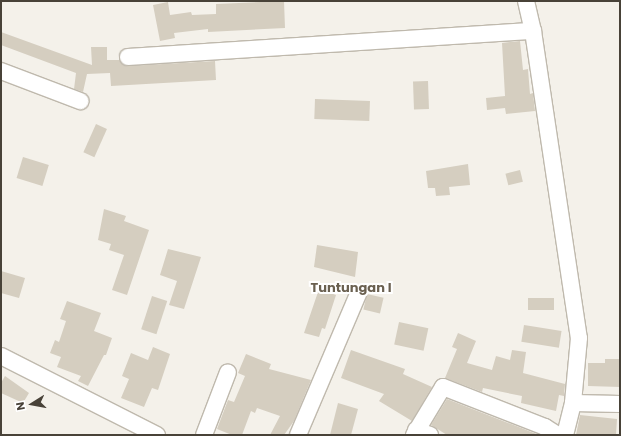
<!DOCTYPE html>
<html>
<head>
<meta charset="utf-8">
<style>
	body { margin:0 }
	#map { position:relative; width:621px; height:436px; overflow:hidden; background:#f4f1ea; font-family:Poppins,sans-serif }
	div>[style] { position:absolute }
	.building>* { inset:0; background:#d5cec0; transform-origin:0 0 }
	.roads { filter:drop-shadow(1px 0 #bfb9ad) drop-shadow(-1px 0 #bfb9ad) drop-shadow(0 1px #bfb9ad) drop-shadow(0 -1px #bfb9ad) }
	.minor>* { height:16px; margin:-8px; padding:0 8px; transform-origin:8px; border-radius:8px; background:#fff }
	span { translate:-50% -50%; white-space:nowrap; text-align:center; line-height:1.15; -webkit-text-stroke:4px #fff; paint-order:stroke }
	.quarter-label { font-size:13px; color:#6a6050; font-weight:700 }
	.frame { position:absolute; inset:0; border:2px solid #484238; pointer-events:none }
	.north { position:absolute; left:12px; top:384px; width:40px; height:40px; -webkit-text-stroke:3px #fff; paint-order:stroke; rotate:259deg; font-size:11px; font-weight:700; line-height:16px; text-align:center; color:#484238 }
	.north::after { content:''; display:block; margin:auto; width:14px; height:18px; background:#484238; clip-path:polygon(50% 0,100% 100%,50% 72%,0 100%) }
</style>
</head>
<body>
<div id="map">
	<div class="building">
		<i style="clip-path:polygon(284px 1px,285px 28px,208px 32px,208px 29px,174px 33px,175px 38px,160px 41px,153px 5px,168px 2px,170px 15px,191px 12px,192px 15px,216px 14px,216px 4px)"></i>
		<i style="clip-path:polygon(1px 32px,92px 65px,91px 47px,107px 47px,107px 60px,119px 60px,128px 66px,215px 61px,216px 80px,111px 86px,110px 73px,87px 74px,83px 92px,74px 89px,76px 73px,1px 45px)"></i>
		<i style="clip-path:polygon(520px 41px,523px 70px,528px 69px,530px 94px,533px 93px,535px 111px,506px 114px,505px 108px,487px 110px,486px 98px,505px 96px,502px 43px)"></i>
		<i style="left:428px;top:81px;width:28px;height:15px;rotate:88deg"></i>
		<i style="left:315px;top:99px;width:55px;height:20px;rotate:2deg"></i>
		<i style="left:96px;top:124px;width:12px;height:31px;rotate:24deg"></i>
		<i style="left:23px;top:157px;width:27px;height:22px;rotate:17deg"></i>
		<i style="clip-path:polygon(468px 164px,470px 185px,449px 187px,450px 195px,436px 196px,435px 188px,428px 188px,426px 171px)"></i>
		<i style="left:520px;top:170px;width:12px;height:15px;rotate:76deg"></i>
		<i style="clip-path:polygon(104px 209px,126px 216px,124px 221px,149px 230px,127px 295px,112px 290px,124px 255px,109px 250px,111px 244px,98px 240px)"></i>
		<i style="clip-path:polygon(317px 245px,358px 252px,355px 277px,314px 267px)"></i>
		<i style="clip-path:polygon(168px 249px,201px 257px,184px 309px,169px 305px,177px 281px,160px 275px)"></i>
		<i style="clip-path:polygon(1px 271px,25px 278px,19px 298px,1px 293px)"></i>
		<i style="clip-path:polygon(319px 289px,336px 295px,325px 329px,322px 328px,319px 337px,304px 333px)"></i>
		<i style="left:367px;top:294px;width:17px;height:16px;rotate:13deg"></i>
		<i style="left:152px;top:296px;width:16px;height:35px;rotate:18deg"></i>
		<i style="left:528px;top:298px;width:26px;height:12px"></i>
		<i style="clip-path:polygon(67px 301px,101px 313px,94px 331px,112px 338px,106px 355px,104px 355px,88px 386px,78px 381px,81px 376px,57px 367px,61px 357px,50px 353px,55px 340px,59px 342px,66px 321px,60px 319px)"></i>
		<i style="left:399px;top:322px;width:30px;height:23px;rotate:12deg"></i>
		<i style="left:524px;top:325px;width:38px;height:17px;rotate:9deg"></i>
		<i style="clip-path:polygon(458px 333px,476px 341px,467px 363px,492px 370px,496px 356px,510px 360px,512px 350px,526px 352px,523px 373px,565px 384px,564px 396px,559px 395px,556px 411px,521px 403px,522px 396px,483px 388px,482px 392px,445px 378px,457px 349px,452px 347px)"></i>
		<i style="clip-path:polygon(153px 347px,170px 354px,158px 390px,152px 388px,144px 407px,121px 398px,129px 379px,122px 376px,131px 353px,148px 360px)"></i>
		<i style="clip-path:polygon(351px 350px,405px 369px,403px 374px,432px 387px,412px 421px,379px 401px,384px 394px,341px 378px)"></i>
		<i style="clip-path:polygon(246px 354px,271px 364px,269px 369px,311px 380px,294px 421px,284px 435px,270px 435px,280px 416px,257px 408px,255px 413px,251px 411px,242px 435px,232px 435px,217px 429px,228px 400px,234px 402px,245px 376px,238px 373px)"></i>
		<i style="clip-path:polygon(605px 359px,620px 359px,620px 387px,588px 386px,588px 363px,605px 363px)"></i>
		<i style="clip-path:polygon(5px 376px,29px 393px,23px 403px,1px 393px,1px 383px)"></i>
		<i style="clip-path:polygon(447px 399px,539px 435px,447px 435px,431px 425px)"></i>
		<i style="clip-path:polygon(338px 403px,358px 409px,351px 435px,330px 435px)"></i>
		<i style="clip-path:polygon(580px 415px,617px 419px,616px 435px,576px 435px)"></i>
	</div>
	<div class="roads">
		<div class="minor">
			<i style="left:526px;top:1px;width:31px;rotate:77deg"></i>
			<i style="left:533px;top:31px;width:310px;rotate:81.5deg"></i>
			<i style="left:579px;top:338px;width:65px;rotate:95.3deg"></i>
			<i style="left:573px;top:403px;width:33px;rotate:104deg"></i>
			<i style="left:128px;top:57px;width:406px;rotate:-3.7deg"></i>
			<i style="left:1px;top:71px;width:85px;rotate:20.8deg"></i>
			<i style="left:1px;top:356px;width:175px;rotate:26.9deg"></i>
			<i style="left:573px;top:403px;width:47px;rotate:1.2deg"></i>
			<i style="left:416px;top:430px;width:15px;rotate:20deg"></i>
			<i style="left:204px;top:435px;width:67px;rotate:-69.1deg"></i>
			<i style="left:298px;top:435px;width:153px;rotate:-66.9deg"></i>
			<i style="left:414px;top:435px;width:56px;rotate:-58.9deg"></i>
			<i style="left:443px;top:387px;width:110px;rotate:21.4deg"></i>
			<i style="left:545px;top:427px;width:15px;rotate:32deg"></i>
		</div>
	</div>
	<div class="quarter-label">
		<span style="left:351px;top:288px">Tuntungan I</span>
	</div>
	<div class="frame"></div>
	<div class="north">N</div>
</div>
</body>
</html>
